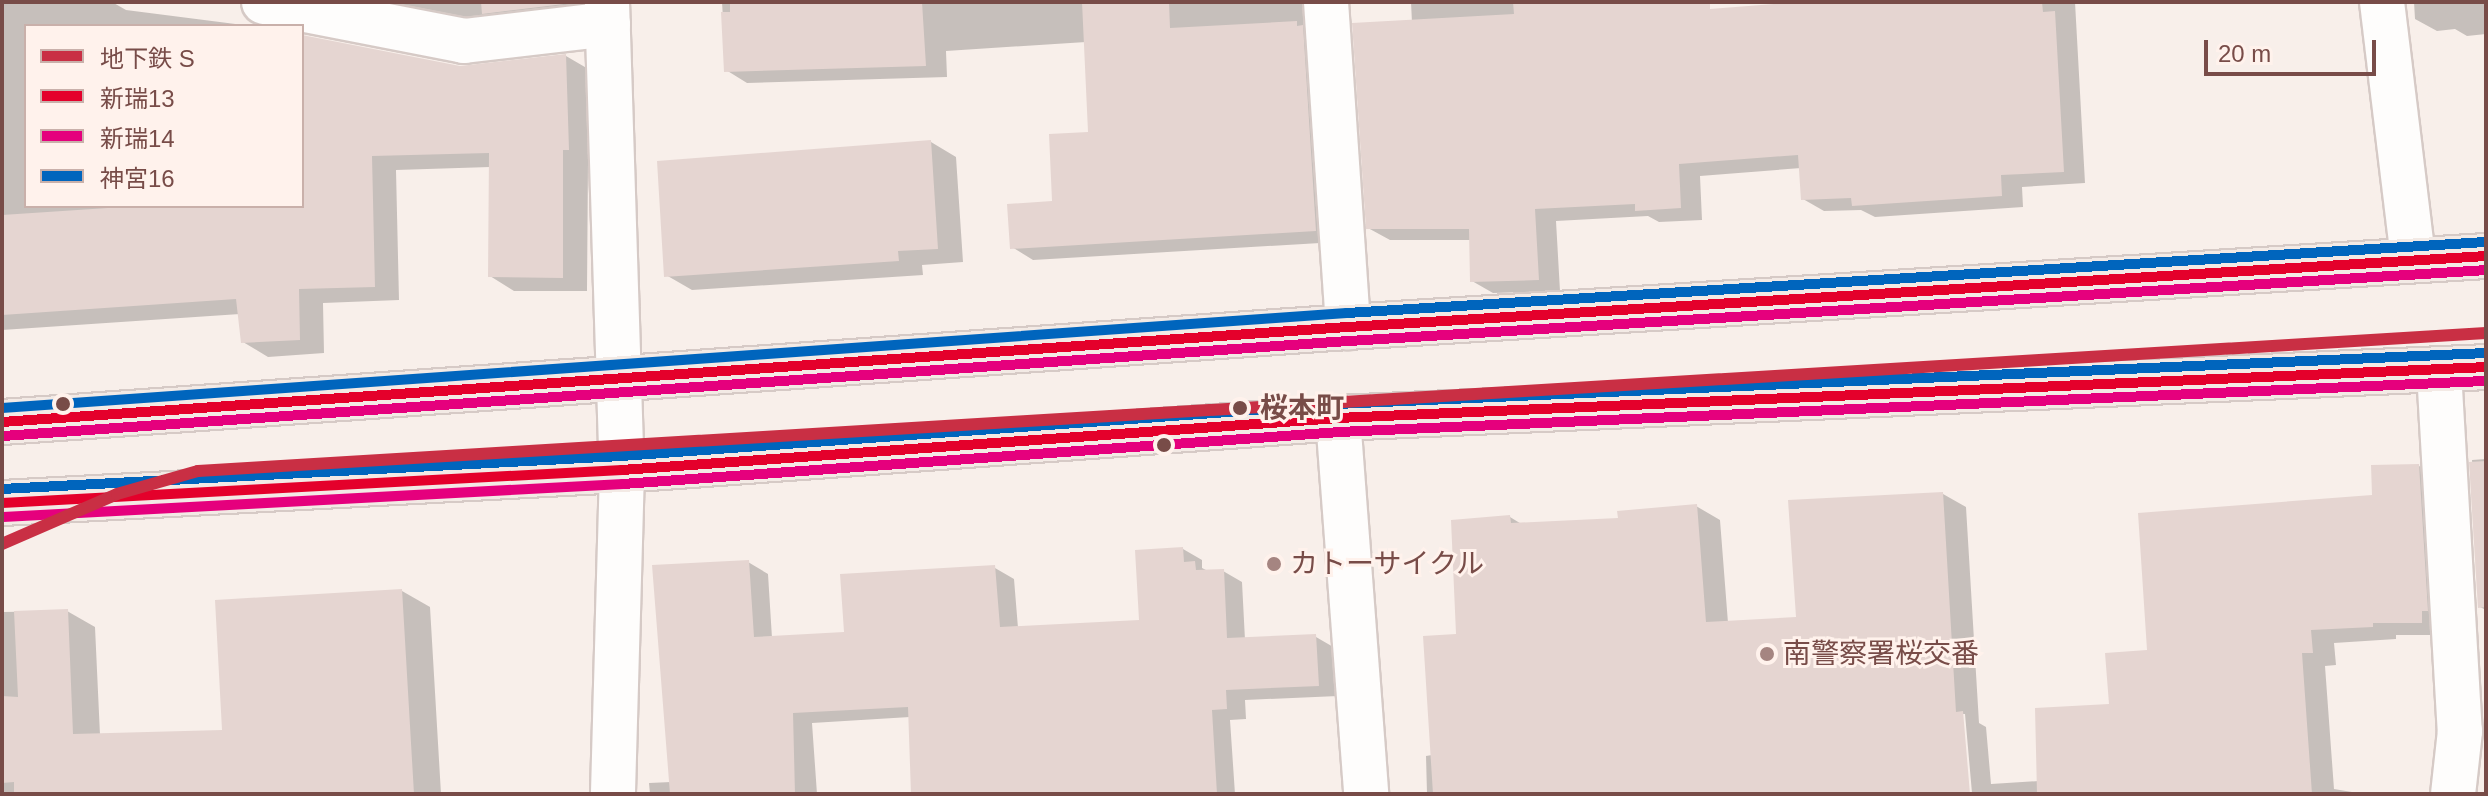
<!DOCTYPE html>
<html>
<head>
<meta charset="utf-8">
<style>
	body { margin:0 }
	#map { position:relative; width:2488px; height:796px; overflow:hidden; background:#f8efea; font-family:Helvetica,"Noto Sans JP",sans-serif }
	div>[style] { position:absolute }
	.shadow>* { inset:0; background:#0003 }
	.building>* { inset:0; background:#e5d5d1 }
	.roads { filter:drop-shadow(2px 0 #d6cac6) drop-shadow(-2px 0 #d6cac6) drop-shadow(0 2px #d6cac6) drop-shadow(0 -2px #d6cac6) }
	.street>* { height:44px; margin:-22px; padding:0 22px; transform-origin:22px; border-radius:22px; background:#fefdfc }
	.primary>* { height:44px; margin:-22px; padding:0 22px; transform-origin:22px; border-radius:22px; background:#f3eae5 }
	.bus-1>* { height:10px; margin:-5px; padding:0 5px; transform-origin:5px; border-radius:5px; background:#e4002b }
	.bus-2>* { height:10px; margin:-5px; padding:0 5px; transform-origin:5px; border-radius:5px; background:#e5007d }
	.bus-3>* { height:10px; margin:-5px; padding:0 5px; transform-origin:5px; border-radius:5px; background:#0065bd }
	.metro-1>* { height:12px; margin:-6px; padding:0 6px; transform-origin:6px; border-radius:6px; background:#c92f44 }
	.dots>* { width:22px; height:22px; translate:-50% -50%; box-sizing:border-box; border:4px solid #fff2ec; border-radius:50% }
	span { translate:-50% -50%; white-space:nowrap; text-align:center; line-height:1.15; -webkit-text-stroke:6px #fff2ec; paint-order:stroke }
	.stop-label { font-size:28px; color:#784c48; font-weight:700 }
	.left { translate:0 -50%; text-align:left }
	.poi-label { font-size:28px; color:#784c48 }
	.frame { position:absolute; inset:0; border:4px solid #784c48; pointer-events:none }
	.legend { position:absolute; left:24px; top:24px; width:280px; height:184px; box-sizing:border-box; background:#fff2ec; border:2px solid #c9b0aa; margin:0; padding:10px 14px; list-style:none; font-size:24px; color:#784c48 }
	.legend li { display:flex; align-items:center; gap:16px; height:40px }
	.legend b { width:40px; border:2px solid #c9b0aa }
	.scale { position:absolute; left:2204px; top:40px; width:172px; height:36px; box-sizing:border-box; border:4px solid #784c48; border-top:0; padding-left:10px; font-size:24px; line-height:28px; white-space:nowrap; color:#784c48; -webkit-text-stroke:6px #fff2ec; paint-order:stroke }
</style>
</head>
<body>
<div id="map">
	<div class="shadow">
		<i style="clip-path:polygon(2px 2px,112px 2px,126px 10px,251px 26px,26px 26px,26px 206px,302px 206px,302px 36px,460px 68px,566px 56px,590px 70px,594px 163px,588px 163px,587px 291px,514px 291px,490px 276px,490px 167px,396px 170px,399px 300px,323px 303px,324px 353px,268px 357px,243px 342px,240px 314px,2px 330px)"></i>
		<i style="clip-path:polygon(370px 2px,580px 2px,580px 13px,483px 24px)"></i>
		<i style="clip-path:polygon(722px 2px,1314px 2px,1337px 242px,1033px 260px,1012px 247px,1054px 203px,1090px 134px,1086px 42px,946px 51px,947px 77px,747px 83px,726px 70px)"></i>
		<i style="clip-path:polygon(1411px 2px,1679px 2px,1679px 13px,1827px 2px,2075px 2px,2085px 183px,2022px 187px,2023px 207px,1875px 217px,1861px 210px,1824px 211px,1803px 199px,1801px 168px,1700px 176px,1702px 220px,1659px 222px,1648px 216px,1556px 221px,1560px 291px,1493px 293px,1472px 281px,1471px 240px,1390px 240px,1368px 228px,1412px 23px)"></i>
		<i style="clip-path:polygon(2414px 2px,2486px 2px,2486px 34px,2467px 36px,2455px 29px,2437px 31px,2415px 19px)"></i>
		<i style="clip-path:polygon(931px 142px,956px 157px,963px 262px,922px 265px,923px 275px,692px 290px,666px 275px)"></i>
		<i style="clip-path:polygon(2486px 459px,2486px 610px,2480px 607px,2472px 460px)"></i>
		<i style="clip-path:polygon(evenodd,2419px 466px,2442px 479px,2445px 635px,2396px 635px,2396px 639px,2334px 643px,2336px 665px,2325px 666px,2334px 789px,2364px 794px,1427px 794px,1426px 756px,1432px 755px,1510px 517px,1523px 525px,1620px 520px,1696px 506px,1720px 520px,1728px 623px,1799px 619px,1943px 494px,1966px 507px,1979px 723px,1986px 727px,1991px 784px,2039px 781px,2111px 706px,2149px 652px,2419px 466px,1961px 714px,1965px 714px,1972px 793px,1968px 793px,1961px 714px)"></i>
		<i style="clip-path:polygon(1183px 549px,1202px 560px,1202px 568px,1208px 571px,1223px 571px,1242px 582px,1245px 640px,1316px 637px,1335px 648px,1338px 696px,1245px 700px,1246px 719px,1230px 720px,1235px 794px,913px 794px,910px 717px,812px 723px,817px 794px,650px 794px,649px 783px,671px 782px,748px 562px,768px 574px,772px 638px,846px 633px,995px 568px,1014px 579px,1018px 628px,1142px 622px)"></i>
		<i style="clip-path:polygon(402px 591px,430px 607px,441px 794px,2px 794px,2px 612px,67px 611px,95px 627px,100px 735px,225px 732px)"></i>
	</div>
	<div class="building">
		<i style="clip-path:polygon(481px 2px,564px 2px,564px 4px,482px 14px)"></i>
		<i style="clip-path:polygon(730px 2px,922px 2px,926px 66px,724px 72px,721px 12px,730px 12px)"></i>
		<i style="clip-path:polygon(1082px 2px,1169px 2px,1170px 28px,1297px 21px,1297px 26px,1303px 25px,1316px 231px,1010px 249px,1007px 204px,1052px 201px,1049px 134px,1088px 132px)"></i>
		<i style="clip-path:polygon(1513px 2px,1710px 2px,1710px 9px,1800px 2px,2042px 2px,2043px 12px,2055px 11px,2064px 172px,2001px 175px,2002px 196px,1852px 206px,1851px 198px,1801px 200px,1798px 155px,1679px 164px,1681px 208px,1635px 211px,1635px 204px,1535px 209px,1539px 280px,1470px 282px,1469px 229px,1366px 229px,1352px 23px,1514px 14px)"></i>
		<i style="clip-path:polygon(302px 35px,460px 66px,566px 54px,569px 150px,563px 150px,563px 278px,488px 277px,489px 153px,372px 156px,375px 287px,299px 289px,300px 340px,241px 343px,236px 299px,2px 315px,2px 215px,138px 206px,302px 206px)"></i>
		<i style="clip-path:polygon(931px 140px,938px 249px,898px 251px,899px 261px,664px 277px,657px 161px)"></i>
		<i style="clip-path:polygon(2486px 461px,2486px 607px,2478px 608px,2469px 462px)"></i>
		<i style="clip-path:polygon(2419px 464px,2428px 611px,2422px 611px,2422px 623px,2373px 623px,2373px 627px,2311px 630px,2313px 653px,2302px 653px,2312px 794px,2037px 794px,2035px 708px,2109px 704px,2105px 653px,2147px 650px,2138px 513px,2372px 495px,2371px 465px)"></i>
		<i style="clip-path:polygon(1943px 492px,1956px 712px,1963px 711px,1970px 794px,1433px 794px,1423px 636px,1456px 634px,1451px 520px,1510px 515px,1511px 523px,1618px 518px,1617px 511px,1697px 504px,1706px 622px,1796px 617px,1788px 500px)"></i>
		<i style="clip-path:polygon(1183px 547px,1184px 562px,1195px 561px,1196px 570px,1224px 569px,1227px 638px,1316px 634px,1319px 686px,1226px 690px,1227px 709px,1212px 710px,1217px 794px,911px 794px,908px 707px,793px 713px,795px 794px,670px 794px,652px 565px,749px 560px,754px 637px,844px 632px,840px 574px,995px 565px,1000px 627px,1139px 620px,1135px 550px)"></i>
		<i style="clip-path:polygon(402px 589px,414px 794px,14px 794px,14px 782px,2px 783px,2px 696px,18px 697px,14px 611px,68px 609px,73px 734px,222px 730px,215px 600px)"></i>
	</div>
	<div class="roads">
		<div class="street">
			<i style="left:264px;top:2px;width:204px;rotate:11deg"></i>
			<i style="left:464px;top:41px;width:145px;rotate:-6.7deg"></i>
			<i style="left:607px;top:2px;width:468px;rotate:88.2deg"></i>
			<i style="left:622px;top:470px;width:324px;rotate:91.6deg"></i>
			<i style="left:1326px;top:2px;width:326px;rotate:86.1deg"></i>
			<i style="left:2382px;top:2px;width:259px;rotate:83.1deg"></i>
			<i style="left:2439px;top:371px;width:361px;rotate:86.7deg"></i>
			<i style="left:2460px;top:731px;width:63px;rotate:96.3deg"></i>
			<i style="left:1338px;top:418px;width:377px;rotate:85.7deg"></i>
		</div>
		<div class="primary">
			<i style="left:2px;top:422px;width:1349px;rotate:-4.04deg"></i>
			<i style="left:1348px;top:327px;width:1140px;rotate:-3.57deg"></i>
			<i style="left:2px;top:503px;width:621px;rotate:-3.05deg"></i>
			<i style="left:622px;top:470px;width:718px;rotate:-4.15deg"></i>
			<i style="left:1338px;top:418px;width:1149px;rotate:-2.54deg"></i>
		</div>
	</div>
	<div class="bus-1">
		<i style="left:2px;top:422px;width:1349px;rotate:-4.04deg"></i>
		<i style="left:1348px;top:327px;width:1140px;rotate:-3.57deg"></i>
		<i style="left:2px;top:503px;width:621px;rotate:-3.05deg"></i>
		<i style="left:622px;top:470px;width:718px;rotate:-4.15deg"></i>
		<i style="left:1338px;top:418px;width:1149px;rotate:-2.54deg"></i>
	</div>
	<div class="bus-2">
		<i style="left:3px;top:436px;width:1349px;rotate:-4.04deg"></i>
		<i style="left:1349px;top:341px;width:1139px;rotate:-3.57deg"></i>
		<i style="left:3px;top:517px;width:621px;rotate:-3.05deg"></i>
		<i style="left:623px;top:484px;width:718px;rotate:-4.15deg"></i>
		<i style="left:1339px;top:432px;width:1148px;rotate:-2.55deg"></i>
	</div>
	<div class="bus-3">
		<i style="left:2px;top:408px;width:1348px;rotate:-4.04deg"></i>
		<i style="left:1347px;top:313px;width:1140px;rotate:-3.57deg"></i>
		<i style="left:2px;top:489px;width:620px;rotate:-3.05deg"></i>
		<i style="left:621px;top:456px;width:718px;rotate:-4.15deg"></i>
		<i style="left:1337px;top:404px;width:1149px;rotate:-2.54deg"></i>
	</div>
	<div class="metro-1">
		<i style="left:2px;top:544px;width:125px;rotate:-23.5deg"></i>
		<i style="left:117px;top:494px;width:84px;rotate:-15.9deg"></i>
		<i style="left:198px;top:471px;width:2292px;rotate:-3.45deg"></i>
	</div>
	<div class="dots">
		<i style="left:63px;top:404px;background:#784c48"></i>
		<i style="left:1240px;top:408px;background:#784c48"></i>
		<i style="left:1164px;top:445px;background:#784c48"></i>
		<i style="left:1274px;top:564px;background:#a58581"></i>
		<i style="left:1767px;top:654px;background:#a58581"></i>
	</div>
	<div class="stop-label">
		<span class="left" style="left:1260px;top:408px">桜本町</span>
	</div>
	<div class="poi-label">
		<span class="left" style="left:1290px;top:564px">カトーサイクル</span>
		<span class="left" style="left:1783px;top:654px">南警察署桜交番</span>
	</div>
	<div class="frame"></div>
	<ul class="legend">
	<li><b style="height:10px;background:#c92f44"></b>地下鉄 S</li>
	<li><b style="height:10px;background:#e4002b"></b>新瑞13</li>
	<li><b style="height:10px;background:#e5007d"></b>新瑞14</li>
	<li><b style="height:10px;background:#0065bd"></b>神宮16</li>
	</ul>
	<div class="scale">20 m</div>
</div>
</body>
</html>
